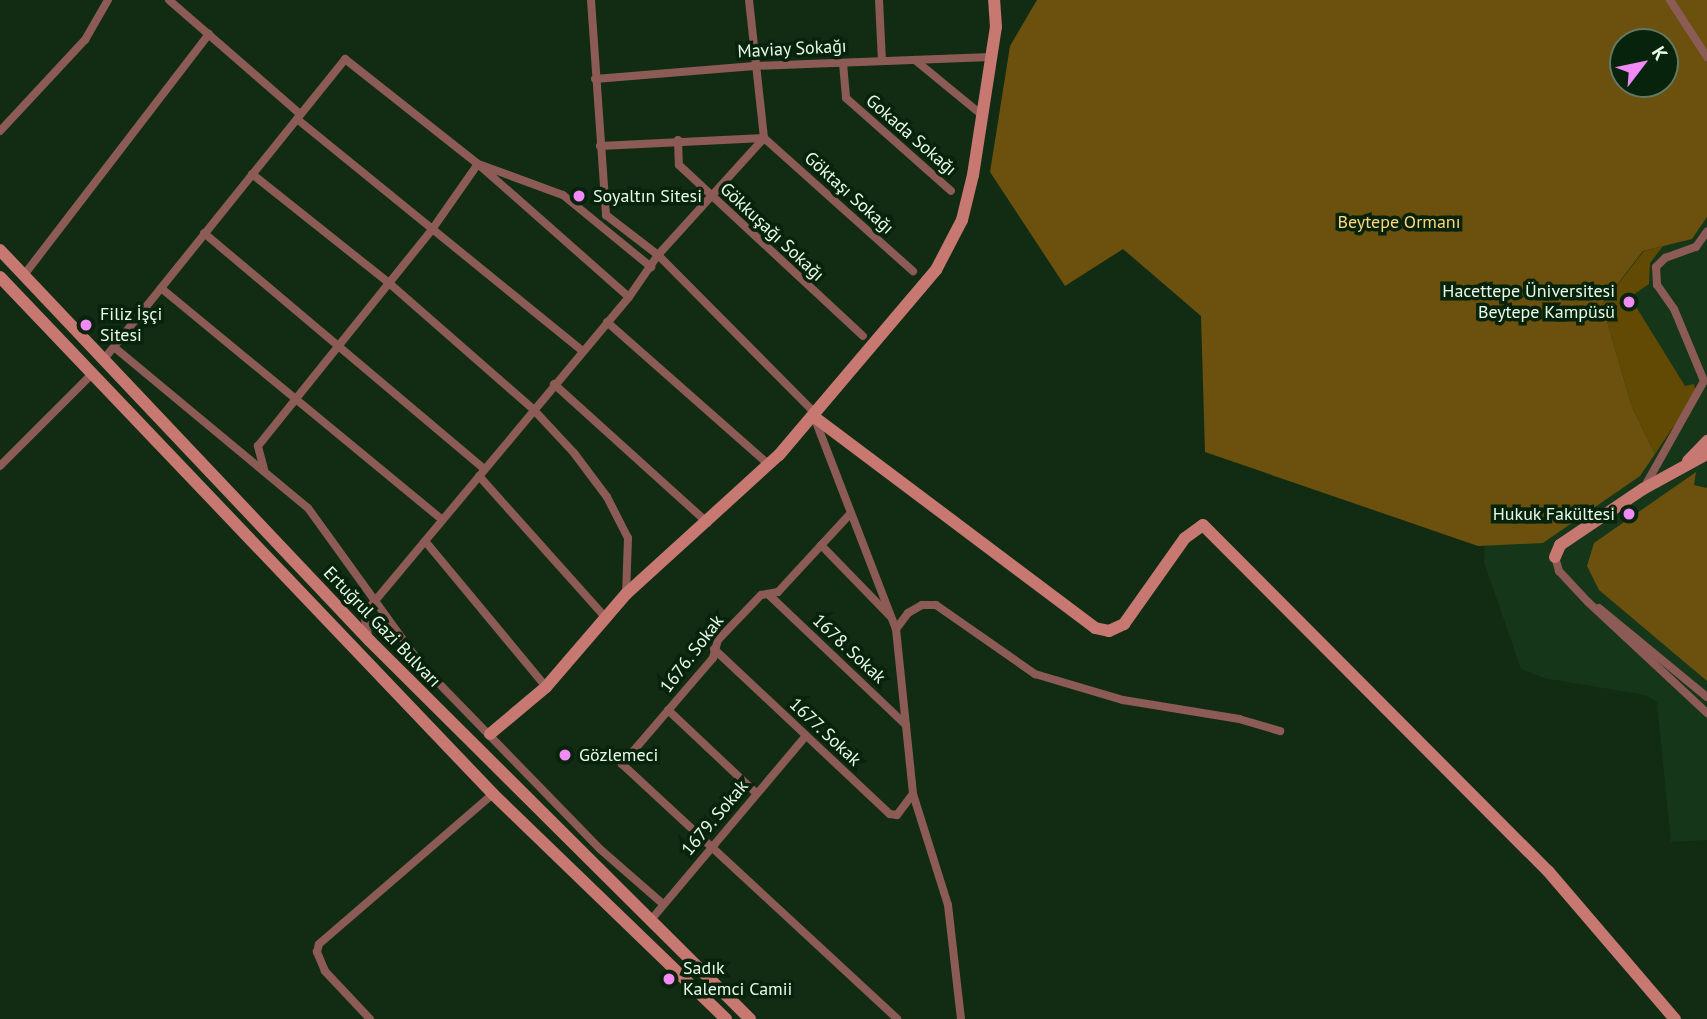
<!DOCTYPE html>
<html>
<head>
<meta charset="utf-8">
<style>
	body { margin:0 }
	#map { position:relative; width:1707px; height:1019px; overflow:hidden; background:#122c14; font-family:"PT Sans",sans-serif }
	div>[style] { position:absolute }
	.built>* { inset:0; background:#153619 }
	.green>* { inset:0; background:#624a05 }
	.forest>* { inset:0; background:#6b510d }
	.street>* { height:8px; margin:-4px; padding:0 4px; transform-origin:4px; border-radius:4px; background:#8d5b56 }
	.secondary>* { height:12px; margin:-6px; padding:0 6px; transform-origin:6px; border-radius:6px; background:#c77871 }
	.dots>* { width:19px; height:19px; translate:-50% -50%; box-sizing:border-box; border:4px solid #07230b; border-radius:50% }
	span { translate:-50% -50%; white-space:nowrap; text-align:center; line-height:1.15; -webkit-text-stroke:7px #07230b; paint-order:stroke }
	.street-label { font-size:18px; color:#e9faea }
	.poi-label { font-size:18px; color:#e9faea }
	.left { translate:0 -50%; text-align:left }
	.right { translate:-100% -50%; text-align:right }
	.park-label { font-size:18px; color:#fed67d }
	.north { position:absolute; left:1609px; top:28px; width:70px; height:70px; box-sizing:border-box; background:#07230b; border:2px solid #617964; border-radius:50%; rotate:58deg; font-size:19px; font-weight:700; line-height:28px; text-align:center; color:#e9faea }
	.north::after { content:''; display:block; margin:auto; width:24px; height:32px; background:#f18af4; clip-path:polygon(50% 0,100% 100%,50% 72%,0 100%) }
</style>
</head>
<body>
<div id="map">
	<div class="built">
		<i style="clip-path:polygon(evenodd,1707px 0,1707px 840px,1671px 842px,1657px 702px,1645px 695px,1544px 678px,1521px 669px,1484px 562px,1488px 435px,1599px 18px,1707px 0,1623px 42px,1665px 42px,1665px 84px,1623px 84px,1623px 42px)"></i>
	</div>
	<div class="green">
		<i style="clip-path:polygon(1663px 246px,1650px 263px,1649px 284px,1630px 297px,1685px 386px,1694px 384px,1696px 393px,1655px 454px,1632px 407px,1602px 304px,1644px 251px)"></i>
	</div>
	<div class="forest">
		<i style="clip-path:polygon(evenodd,1037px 0,1707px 0,1707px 217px,1692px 239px,1643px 251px,1602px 304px,1632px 407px,1655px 454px,1640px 476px,1543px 543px,1478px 546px,1205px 452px,1201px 316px,1123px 249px,1065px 286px,990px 172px,1010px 46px,1037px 0,1623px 42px,1665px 42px,1665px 84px,1623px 84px,1623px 42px)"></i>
		<i style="clip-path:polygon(1696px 472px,1694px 485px,1707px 488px,1707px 681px,1599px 590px,1587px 566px,1594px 543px)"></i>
	</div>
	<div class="street">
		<i style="left:169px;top:0;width:174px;rotate:41deg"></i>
		<i style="left:591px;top:0;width:216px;rotate:86deg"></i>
		<i style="left:606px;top:215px;width:66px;rotate:37.6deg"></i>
		<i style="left:658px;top:255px;width:217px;rotate:45.2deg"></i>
		<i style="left:811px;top:409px;width:236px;rotate:68.9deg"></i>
		<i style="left:896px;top:629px;width:166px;rotate:84.1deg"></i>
		<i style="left:913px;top:794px;width:116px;rotate:72.5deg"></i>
		<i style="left:948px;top:905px;width:115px;rotate:83.5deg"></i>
		<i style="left:879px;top:0;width:61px;rotate:87.2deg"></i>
		<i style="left:1670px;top:0;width:68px;rotate:57deg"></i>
		<i style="left:915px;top:60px;width:87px;rotate:39.4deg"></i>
		<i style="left:843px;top:63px;width:35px;rotate:85deg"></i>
		<i style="left:846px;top:98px;width:140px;rotate:41.5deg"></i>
		<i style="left:595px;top:79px;width:160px;rotate:-4.7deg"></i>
		<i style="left:754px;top:66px;width:237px;rotate:-2.2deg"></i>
		<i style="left:297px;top:119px;width:367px;rotate:39.1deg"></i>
		<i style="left:0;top:131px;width:125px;rotate:-47deg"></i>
		<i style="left:85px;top:40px;width:46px;rotate:-60.1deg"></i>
		<i style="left:678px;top:140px;width:25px;rotate:88deg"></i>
		<i style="left:679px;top:165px;width:251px;rotate:42.9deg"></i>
		<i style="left:600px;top:146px;width:164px;rotate:-2.8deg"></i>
		<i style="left:764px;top:138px;width:200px;rotate:41.8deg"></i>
		<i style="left:481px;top:165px;width:87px;rotate:20.1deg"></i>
		<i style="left:563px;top:195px;width:114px;rotate:39.3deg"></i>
		<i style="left:252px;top:174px;width:175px;rotate:38.5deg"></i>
		<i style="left:389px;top:283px;width:191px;rotate:41.2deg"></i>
		<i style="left:533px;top:409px;width:60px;rotate:47deg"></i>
		<i style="left:574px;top:453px;width:55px;rotate:53.1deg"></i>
		<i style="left:607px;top:497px;width:46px;rotate:62.9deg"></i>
		<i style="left:628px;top:538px;width:56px;rotate:92deg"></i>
		<i style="left:204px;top:233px;width:366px;rotate:40.1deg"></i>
		<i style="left:24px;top:275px;width:304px;rotate:-52.5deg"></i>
		<i style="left:161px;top:288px;width:364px;rotate:39.5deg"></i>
		<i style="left:607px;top:322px;width:216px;rotate:41.4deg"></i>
		<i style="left:114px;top:347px;width:252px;rotate:39.7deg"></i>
		<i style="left:308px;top:508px;width:195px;rotate:54.2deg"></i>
		<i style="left:422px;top:666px;width:255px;rotate:45.8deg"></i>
		<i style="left:600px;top:849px;width:84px;rotate:41.1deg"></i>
		<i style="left:104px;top:359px;width:385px;rotate:-51.2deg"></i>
		<i style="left:345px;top:59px;width:169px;rotate:38.3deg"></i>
		<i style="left:478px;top:164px;width:201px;rotate:41.4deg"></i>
		<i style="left:554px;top:384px;width:207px;rotate:42.1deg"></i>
		<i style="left:0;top:466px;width:132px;rotate:-45deg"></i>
		<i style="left:264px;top:469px;width:24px;rotate:-105deg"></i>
		<i style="left:258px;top:446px;width:276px;rotate:-51.2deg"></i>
		<i style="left:431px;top:231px;width:82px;rotate:-55deg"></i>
		<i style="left:479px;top:476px;width:192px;rotate:48.2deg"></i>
		<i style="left:1645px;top:486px;width:120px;rotate:-60.7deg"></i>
		<i style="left:1704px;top:381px;width:78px;rotate:-112.6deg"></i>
		<i style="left:1674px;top:309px;width:29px;rotate:-125deg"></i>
		<i style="left:1657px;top:285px;width:18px;rotate:-93deg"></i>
		<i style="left:1656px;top:267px;width:13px;rotate:-45deg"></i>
		<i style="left:1665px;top:258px;width:33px;rotate:-20deg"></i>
		<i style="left:1696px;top:247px;width:19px;rotate:-55deg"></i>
		<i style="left:850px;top:514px;width:106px;rotate:132.7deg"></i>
		<i style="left:778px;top:592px;width:17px;rotate:170deg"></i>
		<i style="left:761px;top:595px;width:62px;rotate:133.7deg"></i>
		<i style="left:718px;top:640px;width:19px;rotate:106deg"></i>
		<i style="left:713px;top:658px;width:140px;rotate:130.6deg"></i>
		<i style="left:622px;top:764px;width:375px;rotate:42.8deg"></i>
		<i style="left:425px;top:541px;width:190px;rotate:50.3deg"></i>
		<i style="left:821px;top:545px;width:99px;rotate:45.8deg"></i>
		<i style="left:1555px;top:557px;width:15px;rotate:74deg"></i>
		<i style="left:1559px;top:571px;width:42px;rotate:46.9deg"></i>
		<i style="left:1588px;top:602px;width:163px;rotate:43deg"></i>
		<i style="left:769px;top:595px;width:189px;rotate:43.5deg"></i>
		<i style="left:1599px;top:608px;width:140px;rotate:39.5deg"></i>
		<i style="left:364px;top:614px;width:413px;rotate:-50.1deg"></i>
		<i style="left:629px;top:297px;width:51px;rotate:-55.4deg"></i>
		<i style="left:658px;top:255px;width:158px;rotate:-47.8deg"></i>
		<i style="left:764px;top:138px;width:139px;rotate:-96.2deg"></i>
		<i style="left:364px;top:614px;width:25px;rotate:79deg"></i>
		<i style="left:896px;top:629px;width:20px;rotate:-53deg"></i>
		<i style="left:908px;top:613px;width:16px;rotate:-30deg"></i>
		<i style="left:922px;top:605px;width:14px"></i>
		<i style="left:936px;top:605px;width:121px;rotate:34.9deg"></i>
		<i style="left:1035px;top:674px;width:92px;rotate:16.5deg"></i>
		<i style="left:1123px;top:700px;width:118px;rotate:9.3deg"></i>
		<i style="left:1239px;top:719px;width:43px;rotate:16.3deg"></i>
		<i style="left:714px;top:649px;width:241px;rotate:43.2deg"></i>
		<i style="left:890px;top:814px;width:7px;rotate:8deg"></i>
		<i style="left:897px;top:815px;width:26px;rotate:-53deg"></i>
		<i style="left:668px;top:710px;width:121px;rotate:43.3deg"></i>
		<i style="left:650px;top:921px;width:242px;rotate:-49.9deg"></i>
		<i style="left:370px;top:1019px;width:66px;rotate:-133.2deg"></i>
		<i style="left:325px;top:971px;width:21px;rotate:-113deg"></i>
		<i style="left:317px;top:952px;width:8px;rotate:-76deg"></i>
		<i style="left:319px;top:944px;width:230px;rotate:-40.8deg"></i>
	</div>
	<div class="secondary">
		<i style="left:0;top:250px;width:538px;rotate:46.58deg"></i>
		<i style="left:370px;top:641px;width:536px;rotate:44.85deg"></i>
		<i style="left:0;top:277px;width:714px;rotate:46.36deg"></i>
		<i style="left:493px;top:794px;width:324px;rotate:44deg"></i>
		<i style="left:813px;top:416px;width:353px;rotate:36.9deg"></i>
		<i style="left:1095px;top:628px;width:14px;rotate:12deg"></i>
		<i style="left:1109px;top:631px;width:17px;rotate:-25deg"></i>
		<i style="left:1124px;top:624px;width:105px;rotate:-54.7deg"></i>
		<i style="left:1185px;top:538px;width:22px;rotate:-36deg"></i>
		<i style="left:1203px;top:525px;width:489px;rotate:45.1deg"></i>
		<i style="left:1548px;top:871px;width:195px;rotate:49.4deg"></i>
		<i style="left:1688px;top:461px;width:28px;rotate:-46deg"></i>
		<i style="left:1555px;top:557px;width:13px;rotate:-67deg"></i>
		<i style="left:1560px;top:545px;width:100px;rotate:-34deg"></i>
		<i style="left:1643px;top:489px;width:73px;rotate:-28.7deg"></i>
		<i style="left:490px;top:734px;width:73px;rotate:-40deg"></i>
		<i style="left:546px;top:687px;width:123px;rotate:-49.3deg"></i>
		<i style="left:626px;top:594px;width:207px;rotate:-42.3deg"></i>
		<i style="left:779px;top:455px;width:243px;rotate:-49.7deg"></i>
		<i style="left:936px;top:270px;width:56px;rotate:-62.5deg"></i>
		<i style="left:962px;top:220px;width:46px;rotate:-76.3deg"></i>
		<i style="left:973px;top:175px;width:150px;rotate:-81.2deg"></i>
		<i style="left:996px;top:27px;width:27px;rotate:-94deg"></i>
	</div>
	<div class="dots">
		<i style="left:579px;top:196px;background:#f18af4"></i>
		<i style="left:1629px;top:302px;background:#f18af4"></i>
		<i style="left:86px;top:325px;background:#f18af4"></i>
		<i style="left:1629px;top:514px;background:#f18af4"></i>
		<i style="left:565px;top:755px;background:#f18af4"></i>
		<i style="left:669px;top:979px;background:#f18af4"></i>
	</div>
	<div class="street-label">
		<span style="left:792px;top:49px;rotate:-3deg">Maviay Sokağı</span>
		<span style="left:911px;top:135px;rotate:41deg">Gokada Sokağı</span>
		<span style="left:849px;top:193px;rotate:42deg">Göktaşı Sokağı</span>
		<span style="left:772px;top:232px;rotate:43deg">Gökkuşağı Sokağı</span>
		<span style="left:382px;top:627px;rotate:46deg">Ertuğrul Gazi Bulvarı</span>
		<span style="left:849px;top:649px;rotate:43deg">1678. Sokak</span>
		<span style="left:692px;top:654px;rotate:-53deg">1676. Sokak</span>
		<span style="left:825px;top:732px;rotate:43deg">1677. Sokak</span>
		<span style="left:715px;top:818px;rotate:-50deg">1679. Sokak</span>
	</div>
	<div class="poi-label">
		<span class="left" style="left:593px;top:196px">Soyaltın Sitesi</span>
		<span class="right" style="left:1615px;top:302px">Hacettepe Üniversitesi<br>Beytepe Kampüsü</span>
		<span class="left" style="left:100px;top:325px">Filiz İşçi<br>Sitesi</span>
		<span class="right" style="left:1615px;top:514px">Hukuk Fakültesi</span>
		<span class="left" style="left:579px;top:755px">Gözlemeci</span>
		<span class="left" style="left:683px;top:979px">Sadık<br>Kalemci Camii</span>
	</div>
	<div class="park-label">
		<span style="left:1399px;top:222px">Beytepe Ormanı</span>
	</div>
	<div class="north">K</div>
</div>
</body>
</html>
